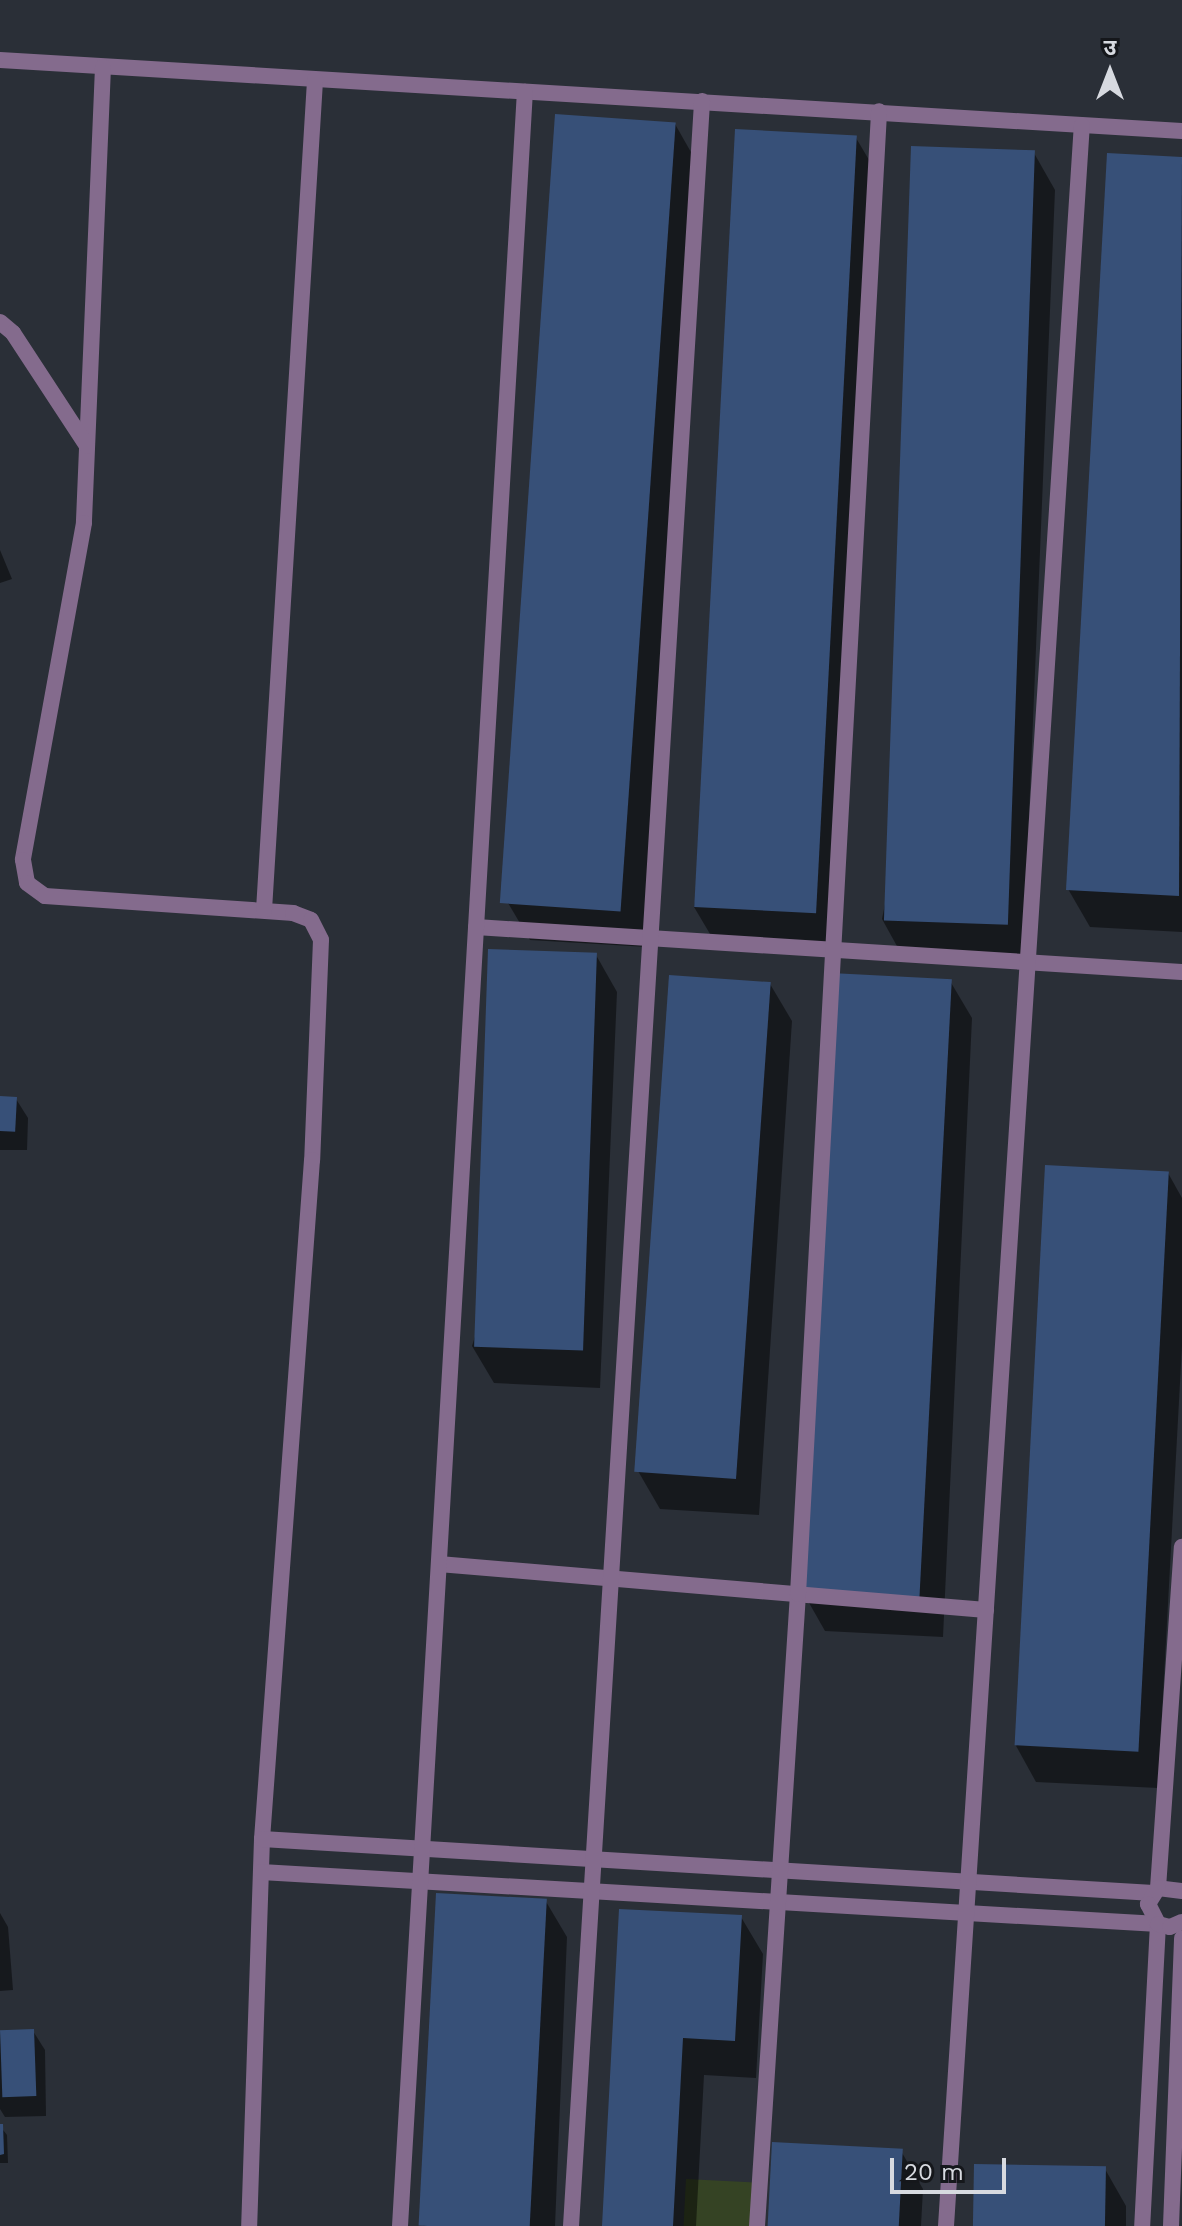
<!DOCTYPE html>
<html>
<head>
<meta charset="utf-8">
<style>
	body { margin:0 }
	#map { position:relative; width:1182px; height:2226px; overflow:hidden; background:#2a2f37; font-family:"Work Sans","Noto Sans Devanagari",sans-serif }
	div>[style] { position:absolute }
	.green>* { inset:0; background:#354324; transform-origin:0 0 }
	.shadow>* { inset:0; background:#0007 }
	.building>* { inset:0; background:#375078; transform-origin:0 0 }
	.street>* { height:16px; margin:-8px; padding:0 8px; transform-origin:8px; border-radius:8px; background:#846b8d }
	span { translate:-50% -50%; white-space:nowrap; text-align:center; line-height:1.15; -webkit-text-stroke:7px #15171b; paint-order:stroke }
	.north { position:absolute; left:1070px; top:32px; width:80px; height:80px; -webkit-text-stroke:6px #15171b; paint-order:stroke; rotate:0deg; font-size:22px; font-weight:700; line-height:32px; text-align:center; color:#d7dae0 }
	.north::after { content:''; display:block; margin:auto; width:28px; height:36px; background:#d7dae0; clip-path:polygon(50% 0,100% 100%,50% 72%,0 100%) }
	.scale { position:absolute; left:890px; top:2158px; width:116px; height:36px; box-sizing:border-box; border:4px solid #d7dae0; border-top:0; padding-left:10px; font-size:24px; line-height:28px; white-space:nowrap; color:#d7dae0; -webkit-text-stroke:6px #15171b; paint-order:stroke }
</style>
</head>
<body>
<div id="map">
	<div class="green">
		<i style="left:686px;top:2179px;width:69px;height:47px;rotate:3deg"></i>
	</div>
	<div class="shadow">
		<i style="clip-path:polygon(675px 124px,696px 161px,647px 947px,530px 940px,508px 903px)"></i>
		<i style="clip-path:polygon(856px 138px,878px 175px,835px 950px,716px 944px,694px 907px)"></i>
		<i style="clip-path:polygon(1034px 153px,1055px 190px,1023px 961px,903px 957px,882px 919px)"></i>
		<i style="clip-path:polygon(1109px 155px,1182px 159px,1182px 932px,1090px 927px,1068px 889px)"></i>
		<i style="clip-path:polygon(0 550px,12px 579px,0 583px)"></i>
		<i style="clip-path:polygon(596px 955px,617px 992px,600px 1388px,494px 1383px,472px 1346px)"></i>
		<i style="clip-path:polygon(950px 981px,972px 1018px,943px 1637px,825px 1631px,804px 1594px)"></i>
		<i style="clip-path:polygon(770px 984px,792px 1021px,759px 1515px,660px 1509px,638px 1471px)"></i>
		<i style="clip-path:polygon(0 1098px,16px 1099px,28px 1118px,27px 1150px,0 1150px)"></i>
		<i style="clip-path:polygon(1168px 1173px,1182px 1198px,1182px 1346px,1158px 1788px,1036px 1782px,1015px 1744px)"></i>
		<i style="clip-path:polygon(545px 1900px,567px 1937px,555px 2226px,423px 2226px)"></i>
		<i style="clip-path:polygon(621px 1911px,741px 1917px,763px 1954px,756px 2078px,704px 2075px,696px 2226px,604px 2226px)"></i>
		<i style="clip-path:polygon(0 1913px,8px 1927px,13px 1990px,0 1991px)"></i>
		<i style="clip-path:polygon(33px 2031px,45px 2050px,46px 2116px,5px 2117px,0 2109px,0 2032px)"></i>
		<i style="clip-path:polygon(0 2126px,7px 2135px,8px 2163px,0 2163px)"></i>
		<i style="clip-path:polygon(901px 2151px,923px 2189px,921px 2226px,769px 2226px)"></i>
		<i style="clip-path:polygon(1105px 2169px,1126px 2206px,1126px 2226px,974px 2226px)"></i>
	</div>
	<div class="building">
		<i style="left:555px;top:114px;width:121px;height:791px;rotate:4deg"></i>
		<i style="left:735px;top:129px;width:122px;height:779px;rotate:3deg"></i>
		<i style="left:911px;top:146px;width:124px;height:775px;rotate:2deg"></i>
		<i style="clip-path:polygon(1107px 153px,1182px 157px,1179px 896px,1066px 890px)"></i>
		<i style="left:488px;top:949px;width:109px;height:398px;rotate:2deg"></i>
		<i style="left:831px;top:973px;width:121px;height:622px;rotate:3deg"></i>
		<i style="left:669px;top:975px;width:102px;height:498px;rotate:4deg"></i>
		<i style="left:0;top:1096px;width:17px;height:35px;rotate:3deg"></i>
		<i style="left:1045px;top:1165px;width:124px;height:581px;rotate:3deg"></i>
		<i style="left:436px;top:1893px;width:111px;height:333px;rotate:3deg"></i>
		<i style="clip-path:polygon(619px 1909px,742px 1915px,735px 2041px,683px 2038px,673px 2226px,602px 2226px)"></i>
		<i style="left:34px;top:2029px;width:67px;height:34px;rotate:88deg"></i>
		<i style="clip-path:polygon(0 2124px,3px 2124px,4px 2154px,0 2155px)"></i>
		<i style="left:772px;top:2142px;width:131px;height:84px;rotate:3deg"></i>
		<i style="left:974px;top:2164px;width:132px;height:62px;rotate:1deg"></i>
	</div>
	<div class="street">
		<i style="left:0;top:60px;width:1184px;rotate:3.44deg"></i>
		<i style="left:103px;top:67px;width:456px;rotate:92.4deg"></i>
		<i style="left:84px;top:523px;width:342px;rotate:100.3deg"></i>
		<i style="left:23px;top:860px;width:23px;rotate:80deg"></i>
		<i style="left:27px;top:883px;width:22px;rotate:36deg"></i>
		<i style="left:45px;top:896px;width:249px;rotate:3.9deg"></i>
		<i style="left:293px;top:913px;width:19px;rotate:21deg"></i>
		<i style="left:311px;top:920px;width:22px;rotate:63deg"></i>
		<i style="left:321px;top:940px;width:220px;rotate:92.3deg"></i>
		<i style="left:312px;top:1160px;width:681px;rotate:94.21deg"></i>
		<i style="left:262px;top:1839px;width:387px;rotate:91.9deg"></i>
		<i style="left:0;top:322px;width:17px;rotate:40deg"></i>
		<i style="left:13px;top:333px;width:135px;rotate:56.8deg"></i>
		<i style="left:264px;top:910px;width:832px;rotate:-86.48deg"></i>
		<i style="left:476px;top:927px;width:707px;rotate:3.65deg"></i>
		<i style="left:439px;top:1564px;width:549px;rotate:4.81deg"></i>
		<i style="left:262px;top:1839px;width:893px;rotate:3.47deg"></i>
		<i style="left:261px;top:1872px;width:899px;rotate:3.32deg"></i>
		<i style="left:1158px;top:1924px;width:302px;rotate:93deg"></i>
		<i style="left:1158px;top:1888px;width:342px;rotate:-86deg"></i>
		<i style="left:1182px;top:1891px;width:24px;rotate:-173deg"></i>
		<i style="left:1158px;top:1888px;width:19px;rotate:122deg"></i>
		<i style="left:1148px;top:1904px;width:22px;rotate:63deg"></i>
		<i style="left:1158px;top:1924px;width:12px;rotate:14deg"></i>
		<i style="left:1170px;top:1927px;width:13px;rotate:-23deg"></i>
		<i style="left:400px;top:2226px;width:2138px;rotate:-86.65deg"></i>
		<i style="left:571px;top:2226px;width:2129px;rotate:-86.47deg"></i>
		<i style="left:757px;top:2226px;width:633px;rotate:-86.29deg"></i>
		<i style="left:798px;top:1594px;width:1485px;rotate:-86.87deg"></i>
		<i style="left:946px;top:2226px;width:2105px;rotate:-86.3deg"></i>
		<i style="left:1171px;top:2226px;width:288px;rotate:-87.8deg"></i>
	</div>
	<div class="north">उ</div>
	<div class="scale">20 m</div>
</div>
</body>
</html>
